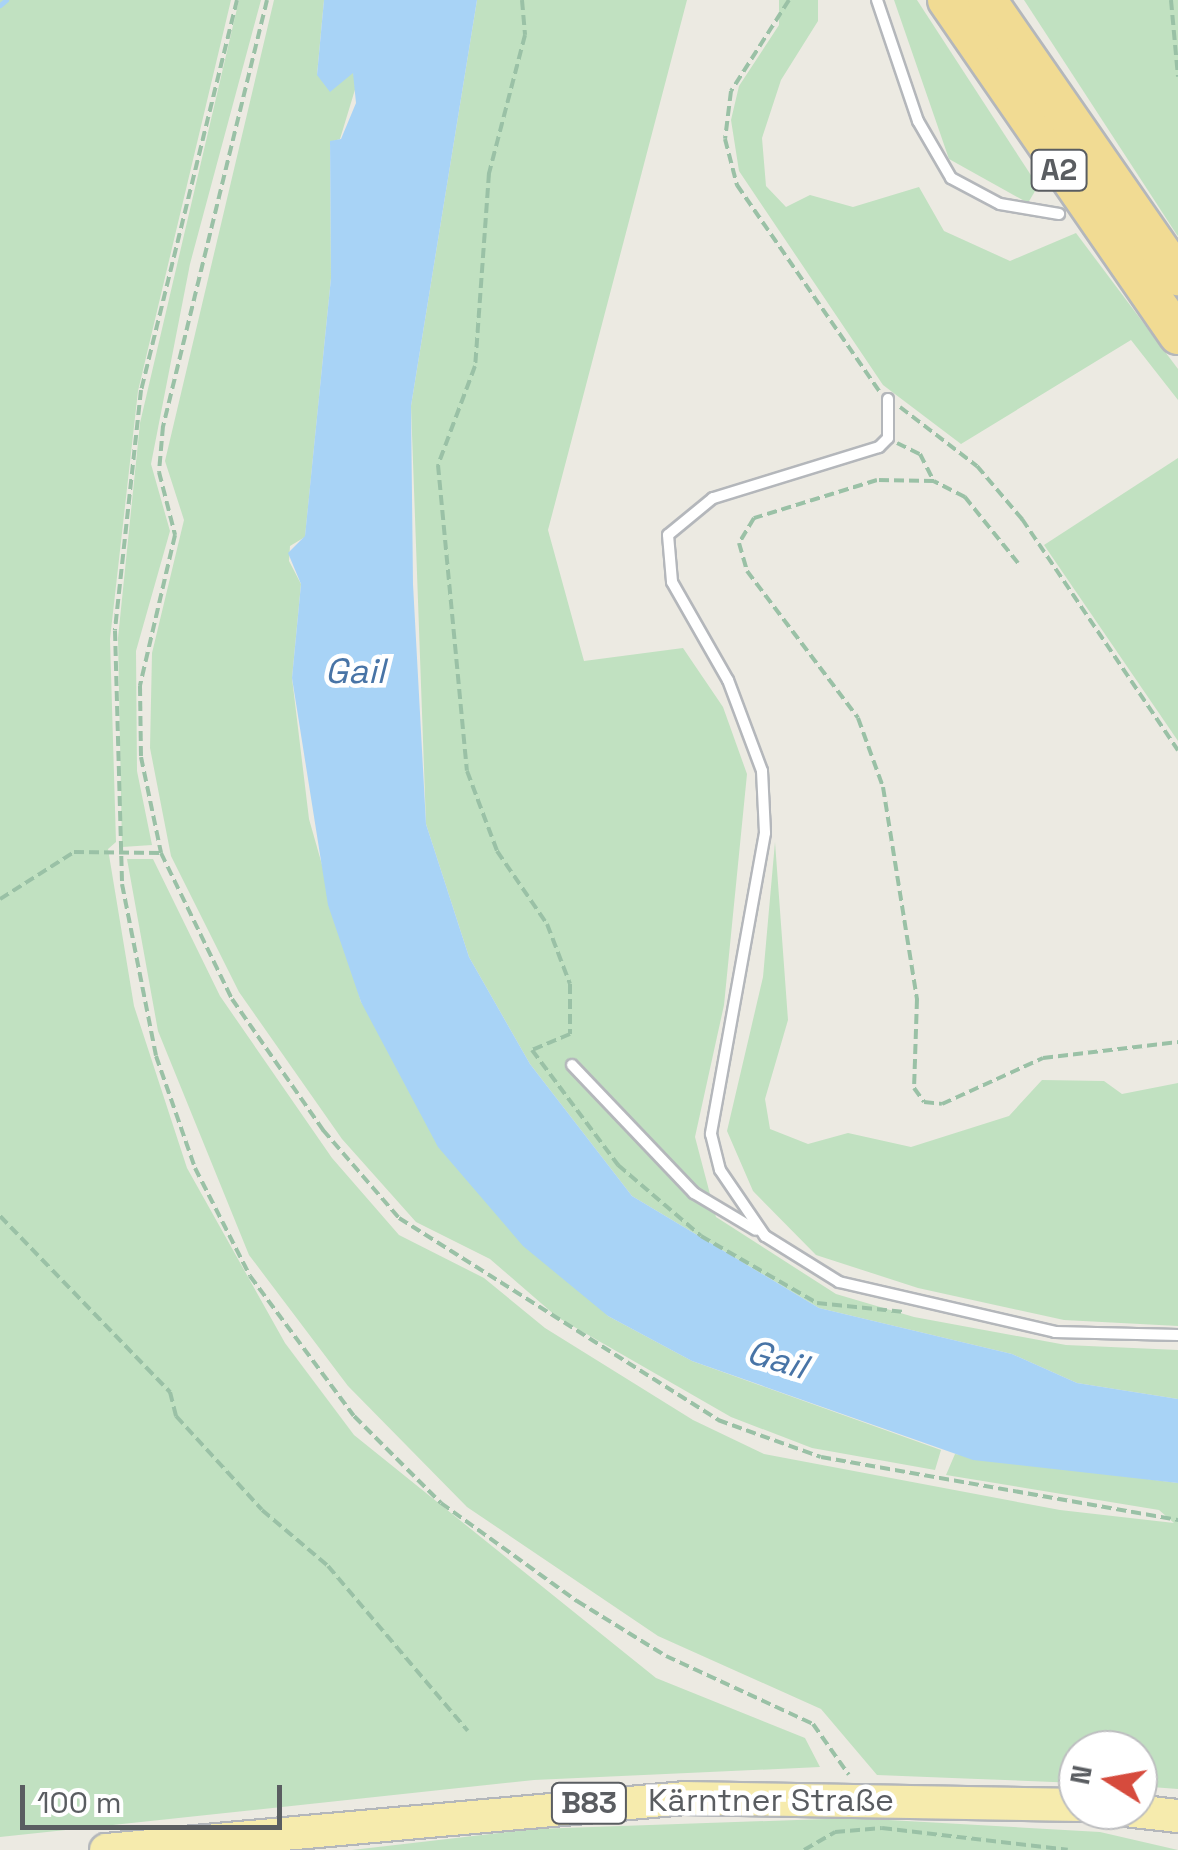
<!DOCTYPE html>
<html>
<head>
<meta charset="utf-8">
<style>
	body { margin:0 }
	#map { position:relative; width:1178px; height:1850px; overflow:hidden; background:#eceae2; font-family:"Space Grotesk",sans-serif }
	div>[style] { position:absolute }
	.green>* { inset:0; background:#c1e1c1 }
	.water>* { inset:0; background:#a8d3f6 }
	.stream>* { height:5px; margin:-2.5px; padding:0 2.5px; transform-origin:2.5px; border-radius:2.5px; background:#a8d3f6 }
	.path>* { height:4px; margin-top:-2px; transform-origin:0; background:repeating-linear-gradient(90deg,#9ac1a6 0 10px,transparent 0 15px) }
	.roads { filter:drop-shadow(2px 0 #b4b7bb) drop-shadow(-2px 0 #b4b7bb) drop-shadow(0 2px #b4b7bb) drop-shadow(0 -2px #b4b7bb) }
	.service>* { height:10px; margin:-5px; padding:0 5px; transform-origin:5px; border-radius:5px; background:#fff }
	.primary>* { height:32px; margin:-16px; padding:0 16px; transform-origin:16px; border-radius:16px; background:#f6ebad }
	.motorway>* { height:38px; margin:-19px; padding:0 19px; transform-origin:19px; border-radius:19px; background:#f1db93 }
	span { translate:-50% -50%; white-space:nowrap; text-align:center; line-height:1.15; -webkit-text-stroke:9px #fff; paint-order:stroke }
	.shield-label span { padding:2px 8px; background:#fff; border:2px solid; border-radius:8px; -webkit-text-stroke-width:0 }
	.shield-label { font-size:30px; color:#5a5d61; font-weight:700 }
	.street-label { font-size:32px; color:#5a5d61 }
	.water-label { font-size:35px; color:#4874a6; font-style:italic }
	.north { position:absolute; left:1058px; top:1730px; width:100px; height:100px; box-sizing:border-box; background:#fff; border:2px solid #bdbec0; border-radius:50%; rotate:281deg; font-size:28px; font-weight:700; line-height:40px; text-align:center; color:#5a5d61 }
	.north::after { content:''; display:block; margin:auto; width:35px; height:45px; background:#d64b3d; clip-path:polygon(50% 0,100% 100%,50% 72%,0 100%) }
	.scale { position:absolute; left:20px; top:1785px; width:262px; height:45px; box-sizing:border-box; border:5px solid #5a5d61; border-top:0; padding-left:12px; font-size:30px; line-height:35px; white-space:nowrap; color:#5a5d61; -webkit-text-stroke:8px #fff; paint-order:stroke }
</style>
</head>
<body>
<div id="map">
	<div class="green">
		<i style="clip-path:polygon(0 0,231px 0,138px 391px,110px 639px,116px 842px,108px 849px,134px 1006px,187px 1168px,285px 1343px,354px 1435px,656px 1678px,805px 1738px,820px 1767px,534px 1780px,0 1837px)"></i>
		<i style="clip-path:polygon(239px 0,261px 0,190px 264px,151px 464px,170px 531px,136px 651px,137px 771px,152px 845px,122px 847px,118px 638px,140px 423px)"></i>
		<i style="clip-path:polygon(274px 0,324px 0,317px 75px,353px 73px,357px 83px,340px 139px,330px 142px,331px 278px,305px 537px,290px 546px,289px 561px,301px 584px,292px 678px,309px 819px,361px 1002px,608px 1316px,692px 1361px,941px 1450px,935px 1470px,812px 1448px,731px 1417px,557px 1317px,490px 1259px,416px 1222px,342px 1139px,239px 992px,171px 856px,150px 748px,152px 653px,184px 520px,165px 461px)"></i>
		<i style="clip-path:polygon(477px 0,687px 0,548px 530px,584px 661px,683px 648px,723px 707px,747px 774px,724px 1005px,695px 1137px,716px 1217px,836px 1294px,914px 1317px,1066px 1345px,1178px 1350px,1178px 1399px,1077px 1383px,1012px 1354px,819px 1308px,632px 1196px,530px 1064px,469px 957px,426px 824px,411px 406px)"></i>
		<i style="clip-path:polygon(779px 0,818px 0,818px 21px,781px 80px,762px 138px,766px 186px,786px 207px,810px 195px,853px 207px,919px 187px,944px 231px,1010px 261px,1076px 233px,1178px 369px,1178px 400px,1131px 340px,961px 444px,883px 385px,739px 171px,731px 120px,739px 86px,779px 25px)"></i>
		<i style="clip-path:polygon(894px 0,917px 0,1038px 186px,1028px 203px,949px 159px)"></i>
		<i style="clip-path:polygon(1024px 0,1178px 0,1178px 236px,1177px 235px)"></i>
		<i style="clip-path:polygon(1178px 458px,1178px 741px,1044px 545px)"></i>
		<i style="clip-path:polygon(775px 842px,788px 1020px,765px 1099px,770px 1129px,808px 1144px,848px 1133px,911px 1147px,1009px 1116px,1042px 1080px,1104px 1081px,1122px 1094px,1178px 1083px,1178px 1326px,1064px 1320px,918px 1288px,816px 1255px,753px 1191px,727px 1131px,763px 977px)"></i>
		<i style="clip-path:polygon(127px 859px,153px 859px,220px 996px,332px 1158px,399px 1235px,484px 1278px,545px 1328px,693px 1420px,764px 1454px,1060px 1510px,1174px 1523px,1159px 1510px,946px 1475px,955px 1454px,1178px 1483px,1178px 1789px,1138px 1786px,1138px 1750px,1078px 1750px,1078px 1783px,877px 1775px,821px 1709px,658px 1636px,467px 1507px,348px 1386px,249px 1255px,158px 1031px)"></i>
		<i style="clip-path:polygon(853px 1818px,1100px 1832px,1178px 1850px,352px 1850px,535px 1829px)"></i>
	</div>
	<div class="water">
		<i style="clip-path:polygon(324px 0,477px 0,411px 406px,413px 584px,426px 824px,469px 957px,530px 1064px,632px 1196px,819px 1308px,1012px 1354px,1077px 1383px,1178px 1399px,1178px 1483px,973px 1460px,692px 1361px,608px 1316px,523px 1246px,438px 1147px,361px 1002px,328px 905px,292px 678px,301px 584px,288px 553px,305px 536px,331px 278px,330px 141px,341px 139px,356px 103px,353px 73px,330px 92px,317px 75px)"></i>
	</div>
	<div class="stream">
		<i style="left:0;top:5px;width:8px;rotate:-40deg"></i>
	</div>
	<div class="path">
		<i style="left:237px;top:0;width:402px;rotate:103.8deg"></i>
		<i style="left:141px;top:390px;width:242px;rotate:96.2deg"></i>
		<i style="left:115px;top:631px;width:253px;rotate:88.4deg"></i>
		<i style="left:122px;top:884px;width:175px;rotate:78.8deg"></i>
		<i style="left:156px;top:1056px;width:119px;rotate:70.8deg"></i>
		<i style="left:195px;top:1168px;width:121px;rotate:63deg"></i>
		<i style="left:250px;top:1276px;width:174px;rotate:53.4deg"></i>
		<i style="left:354px;top:1416px;width:123px;rotate:45deg"></i>
		<i style="left:441px;top:1503px;width:168px;rotate:35.8deg"></i>
		<i style="left:577px;top:1601px;width:105px;rotate:31.7deg"></i>
		<i style="left:666px;top:1656px;width:162px;rotate:24.8deg"></i>
		<i style="left:813px;top:1724px;width:62px;rotate:54.8deg"></i>
		<i style="left:267px;top:0;width:439px;rotate:103.7deg"></i>
		<i style="left:163px;top:426px;width:46px;rotate:95deg"></i>
		<i style="left:159px;top:472px;width:65px;rotate:75.7deg"></i>
		<i style="left:175px;top:535px;width:155px;rotate:103.1deg"></i>
		<i style="left:140px;top:686px;width:71px;rotate:89.2deg"></i>
		<i style="left:141px;top:757px;width:98px;rotate:78.2deg"></i>
		<i style="left:161px;top:853px;width:162px;rotate:64.1deg"></i>
		<i style="left:232px;top:999px;width:160px;rotate:55.2deg"></i>
		<i style="left:323px;top:1130px;width:116px;rotate:49.2deg"></i>
		<i style="left:399px;top:1218px;width:378px;rotate:32.3deg"></i>
		<i style="left:718px;top:1420px;width:109px;rotate:19.8deg"></i>
		<i style="left:821px;top:1457px;width:363px;rotate:10deg"></i>
		<i style="left:522px;top:0;width:35px;rotate:85deg"></i>
		<i style="left:525px;top:35px;width:143px;rotate:104.6deg"></i>
		<i style="left:489px;top:173px;width:194px;rotate:94.1deg"></i>
		<i style="left:475px;top:366px;width:106px;rotate:110.5deg"></i>
		<i style="left:438px;top:465px;width:307px;rotate:84.6deg"></i>
		<i style="left:467px;top:771px;width:85px;rotate:69.4deg"></i>
		<i style="left:497px;top:851px;width:88px;rotate:55.6deg"></i>
		<i style="left:547px;top:924px;width:64px;rotate:69deg"></i>
		<i style="left:570px;top:984px;width:50px;rotate:90deg"></i>
		<i style="left:570px;top:1034px;width:41px;rotate:157.2deg"></i>
		<i style="left:532px;top:1050px;width:144px;rotate:53.2deg"></i>
		<i style="left:618px;top:1165px;width:109px;rotate:40.5deg"></i>
		<i style="left:701px;top:1236px;width:134px;rotate:30deg"></i>
		<i style="left:817px;top:1303px;width:88px;rotate:5.8deg"></i>
		<i style="left:789px;top:0;width:108px;rotate:122.5deg"></i>
		<i style="left:731px;top:91px;width:48px;rotate:97.1deg"></i>
		<i style="left:725px;top:139px;width:48px;rotate:75.4deg"></i>
		<i style="left:737px;top:185px;width:252px;rotate:55.4deg"></i>
		<i style="left:1171px;top:0;width:77px;rotate:84.8deg"></i>
		<i style="left:900px;top:407px;width:97px;rotate:37.5deg"></i>
		<i style="left:977px;top:466px;width:70px;rotate:49.7deg"></i>
		<i style="left:1022px;top:519px;width:279px;rotate:56deg"></i>
		<i style="left:897px;top:443px;width:25px;rotate:26deg"></i>
		<i style="left:920px;top:454px;width:30px;rotate:63deg"></i>
		<i style="left:1018px;top:563px;width:85px;rotate:-128.8deg"></i>
		<i style="left:965px;top:497px;width:35px;rotate:-153deg"></i>
		<i style="left:934px;top:481px;width:57px;rotate:-179deg"></i>
		<i style="left:877px;top:480px;width:129px;rotate:162.8deg"></i>
		<i style="left:754px;top:518px;width:29px;rotate:121deg"></i>
		<i style="left:739px;top:543px;width:29px;rotate:74deg"></i>
		<i style="left:747px;top:571px;width:184px;rotate:52.9deg"></i>
		<i style="left:858px;top:718px;width:73px;rotate:70.1deg"></i>
		<i style="left:883px;top:787px;width:215px;rotate:80.9deg"></i>
		<i style="left:917px;top:999px;width:89px;rotate:91.9deg"></i>
		<i style="left:914px;top:1088px;width:17px;rotate:54deg"></i>
		<i style="left:924px;top:1102px;width:18px;rotate:6deg"></i>
		<i style="left:942px;top:1104px;width:111px;rotate:-24.5deg"></i>
		<i style="left:1043px;top:1058px;width:136px;rotate:-6.8deg"></i>
		<i style="left:0;top:899px;width:88px;rotate:-32.4deg"></i>
		<i style="left:74px;top:852px;width:87px;rotate:0.7deg"></i>
		<i style="left:0;top:1216px;width:245px;rotate:46deg"></i>
		<i style="left:170px;top:1392px;width:25px;rotate:76deg"></i>
		<i style="left:176px;top:1416px;width:127px;rotate:47.5deg"></i>
		<i style="left:262px;top:1510px;width:87px;rotate:40.3deg"></i>
		<i style="left:328px;top:1566px;width:216px;rotate:49.7deg"></i>
		<i style="left:804px;top:1850px;width:36px;rotate:-30deg"></i>
		<i style="left:835px;top:1832px;width:47px;rotate:-4.9deg"></i>
		<i style="left:882px;top:1828px;width:187px;rotate:6.7deg"></i>
	</div>
	<div class="roads">
		<div class="service">
			<i style="left:877px;top:0;width:128px;rotate:71.3deg"></i>
			<i style="left:918px;top:121px;width:66px;rotate:59.9deg"></i>
			<i style="left:951px;top:178px;width:55px;rotate:28deg"></i>
			<i style="left:1000px;top:204px;width:60px;rotate:9.6deg"></i>
			<i style="left:888px;top:399px;width:39px;rotate:90deg"></i>
			<i style="left:888px;top:438px;width:13px;rotate:135deg"></i>
			<i style="left:879px;top:447px;width:174px;rotate:162.9deg"></i>
			<i style="left:713px;top:498px;width:58px;rotate:140.6deg"></i>
			<i style="left:668px;top:535px;width:47px;rotate:85.1deg"></i>
			<i style="left:672px;top:582px;width:113px;rotate:60.3deg"></i>
			<i style="left:728px;top:680px;width:97px;rotate:69.5deg"></i>
			<i style="left:762px;top:771px;width:62px;rotate:87.2deg"></i>
			<i style="left:765px;top:833px;width:306px;rotate:100.2deg"></i>
			<i style="left:711px;top:1134px;width:37px;rotate:76deg"></i>
			<i style="left:720px;top:1170px;width:80px;rotate:55.7deg"></i>
			<i style="left:765px;top:1236px;width:87px;rotate:31.9deg"></i>
			<i style="left:839px;top:1282px;width:222px;rotate:13deg"></i>
			<i style="left:1055px;top:1332px;width:123px;rotate:1.4deg"></i>
			<i style="left:572px;top:1065px;width:177px;rotate:46.4deg"></i>
			<i style="left:694px;top:1193px;width:72px;rotate:30.8deg"></i>
		</div>
		<div class="primary">
			<i style="left:1125px;top:1810px;width:53px;rotate:6.5deg"></i>
			<i style="left:106px;top:1850px;width:581px;rotate:-5.13deg"></i>
			<i style="left:685px;top:1798px;width:393px;rotate:1deg"></i>
		</div>
		<div class="motorway">
			<i style="left:947px;top:0;width:407px;rotate:55.4deg"></i>
			<i style="left:987px;top:0;width:336px;rotate:55.3deg"></i>
		</div>
	</div>
	<div class="shield-label">
		<span style="left:1059px;top:170px">A2</span>
		<span style="left:589px;top:1803px">B83</span>
	</div>
	<div class="street-label">
		<span style="left:771px;top:1800px">Kärntner Straße</span>
	</div>
	<div class="water-label">
		<span style="left:355px;top:671px">Gail</span>
		<span style="left:777px;top:1359px;rotate:17deg">Gail</span>
	</div>
	<div class="north">N</div>
	<div class="scale">100 m</div>
</div>
</body>
</html>
